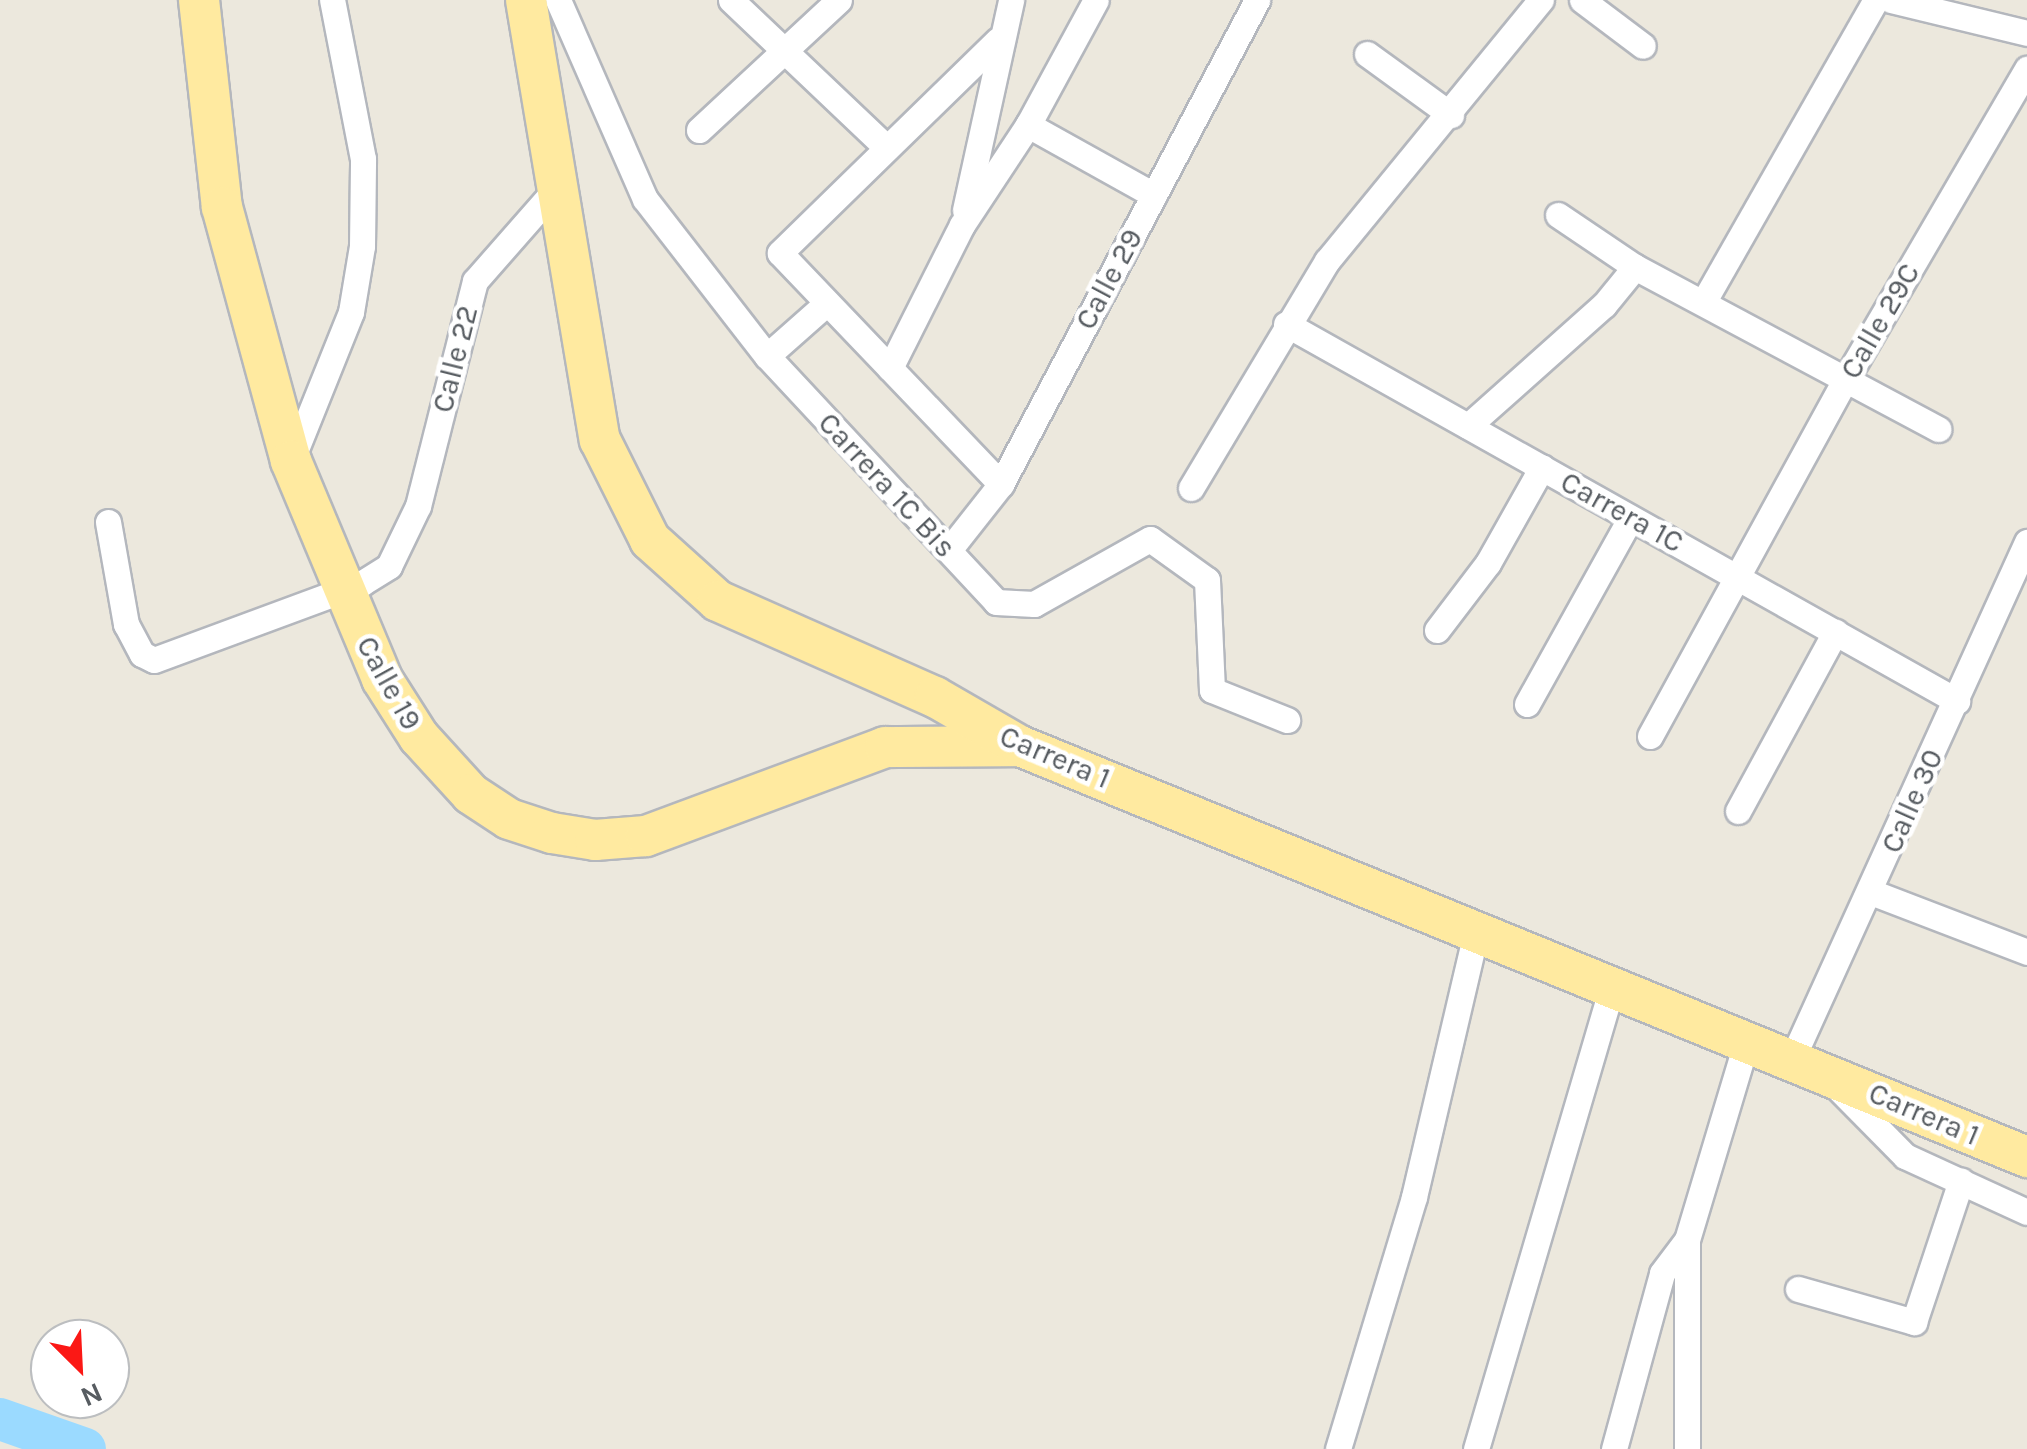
<!DOCTYPE html>
<html>
<head>
<meta charset="utf-8">
<style>
	body { margin:0 }
	#map { position:relative; width:2027px; height:1449px; overflow:hidden; background:#ece8dd; font-family:Karla,sans-serif }
	div>[style] { position:absolute }
	.river>* { height:42px; margin:-21px; padding:0 21px; transform-origin:21px; border-radius:21px; background:#9bdaff }
	.roads { filter:drop-shadow(2px 0 #b4b7bd) drop-shadow(-2px 0 #b4b7bd) drop-shadow(0 2px #b4b7bd) drop-shadow(0 -2px #b4b7bd) }
	.minor>* { height:25px; margin:-12.5px; padding:0 12.5px; transform-origin:12.5px; border-radius:12.5px; background:#fff }
	.primary>* { height:40px; margin:-20px; padding:0 20px; transform-origin:20px; border-radius:20px; background:#ffeaa0 }
	span { translate:-50% -50%; white-space:nowrap; text-align:center; line-height:1.15; -webkit-text-stroke:9px #fff; paint-order:stroke }
	.street-label { font-size:30px; color:#575c61 }
	.north { position:absolute; left:30px; top:1319px; width:100px; height:100px; box-sizing:border-box; background:#fff; border:2px solid #bcbec0; border-radius:50%; rotate:156deg; font-size:28px; font-weight:700; line-height:40px; text-align:center; color:#575c61 }
	.north::after { content:''; display:block; margin:auto; width:35px; height:45px; background:#fb1815; clip-path:polygon(50% 0,100% 100%,50% 72%,0 100%) }
</style>
</head>
<body>
<div id="map">
	<div class="river">
		<i style="left:0;top:1419px;width:90px;rotate:19.4deg"></i>
	</div>
	<div class="roads">
		<div class="minor">
			<i style="left:558px;top:0;width:217px;rotate:66.4deg"></i>
			<i style="left:645px;top:199px;width:199px;rotate:52.2deg"></i>
			<i style="left:767px;top:356px;width:336px;rotate:47deg"></i>
			<i style="left:996px;top:602px;width:38px;rotate:3deg"></i>
			<i style="left:1034px;top:604px;width:133px;rotate:-29.3deg"></i>
			<i style="left:1150px;top:539px;width:70px;rotate:35.7deg"></i>
			<i style="left:1207px;top:580px;width:110px;rotate:87.4deg"></i>
			<i style="left:1212px;top:690px;width:81px;rotate:21.8deg"></i>
			<i style="left:731px;top:0;width:214px;rotate:43.5deg"></i>
			<i style="left:1582px;top:0;width:76px;rotate:37deg"></i>
			<i style="left:1891px;top:0;width:140px;rotate:13.6deg"></i>
			<i style="left:998px;top:40px;width:305px;rotate:135.7deg"></i>
			<i style="left:780px;top:253px;width:320px;rotate:46.3deg"></i>
			<i style="left:1367px;top:54px;width:104px;rotate:36deg"></i>
			<i style="left:1028px;top:125px;width:144px;rotate:29.1deg"></i>
			<i style="left:699px;top:130px;width:191px;rotate:-42.9deg"></i>
			<i style="left:965px;top:210px;width:215px;rotate:-77.6deg"></i>
			<i style="left:1558px;top:215px;width:93px;rotate:34deg"></i>
			<i style="left:1635px;top:267px;width:344px;rotate:28.1deg"></i>
			<i style="left:1704px;top:301px;width:347px;rotate:-60.3deg"></i>
			<i style="left:1286px;top:324px;width:770px;rotate:29.33deg"></i>
			<i style="left:767px;top:356px;width:80px;rotate:-41.5deg"></i>
			<i style="left:890px;top:368px;width:160px;rotate:-63.3deg"></i>
			<i style="left:962px;top:225px;width:120px;rotate:-56.6deg"></i>
			<i style="left:1028px;top:125px;width:142px;rotate:-61.5deg"></i>
			<i style="left:1468px;top:426px;width:182px;rotate:-41.7deg"></i>
			<i style="left:1604px;top:305px;width:49px;rotate:-50.8deg"></i>
			<i style="left:292px;top:459px;width:158px;rotate:-68.1deg"></i>
			<i style="left:351px;top:312px;width:67px;rotate:-80.5deg"></i>
			<i style="left:362px;top:246px;width:87px;rotate:-89.3deg"></i>
			<i style="left:363px;top:159px;width:162px;rotate:-101deg"></i>
			<i style="left:1191px;top:488px;width:265px;rotate:-59.1deg"></i>
			<i style="left:1327px;top:261px;width:338px;rotate:-50.7deg"></i>
			<i style="left:108px;top:522px;width:104px;rotate:80deg"></i>
			<i style="left:126px;top:624px;width:34px;rotate:62deg"></i>
			<i style="left:142px;top:654px;width:13px;rotate:27deg"></i>
			<i style="left:154px;top:660px;width:222px;rotate:-20.3deg"></i>
			<i style="left:362px;top:583px;width:32px;rotate:-32deg"></i>
			<i style="left:389px;top:566px;width:67px;rotate:-64.2deg"></i>
			<i style="left:418px;top:506px;width:232px;rotate:-75.8deg"></i>
			<i style="left:475px;top:281px;width:121px;rotate:-48.7deg"></i>
			<i style="left:949px;top:550px;width:84px;rotate:-51.8deg"></i>
			<i style="left:1001px;top:484px;width:548px;rotate:-62.12deg"></i>
			<i style="left:1437px;top:630px;width:84px;rotate:-52.7deg"></i>
			<i style="left:1488px;top:563px;width:110px;rotate:-60.6deg"></i>
			<i style="left:1527px;top:704px;width:212px;rotate:-60.9deg"></i>
			<i style="left:1650px;top:736px;width:404px;rotate:-61.3deg"></i>
			<i style="left:1844px;top:382px;width:363px;rotate:-59.7deg"></i>
			<i style="left:1738px;top:811px;width:204px;rotate:-61.5deg"></i>
			<i style="left:1871px;top:892px;width:167px;rotate:21deg"></i>
			<i style="left:1792px;top:1059px;width:568px;rotate:-65.56deg"></i>
			<i style="left:1832px;top:1082px;width:104px;rotate:45.4deg"></i>
			<i style="left:1905px;top:1156px;width:134px;rotate:24.7deg"></i>
			<i style="left:1798px;top:1289px;width:121px;rotate:15.9deg"></i>
			<i style="left:1914px;top:1322px;width:149px;rotate:-71.6deg"></i>
			<i style="left:1338px;top:1449px;width:263px;rotate:-73.2deg"></i>
			<i style="left:1414px;top:1197px;width:272px;rotate:-76.8deg"></i>
			<i style="left:1476px;top:1449px;width:485px;rotate:-73.6deg"></i>
			<i style="left:1614px;top:1449px;width:182px;rotate:-74.7deg"></i>
			<i style="left:1662px;top:1273px;width:41px;rotate:-52.9deg"></i>
			<i style="left:1687px;top:1240px;width:209px;rotate:-73.3deg"></i>
			<i style="left:1687px;top:1449px;width:209px;rotate:-90deg"></i>
		</div>
		<div class="primary">
			<i style="left:199px;top:0;width:208px;rotate:83.7deg"></i>
			<i style="left:222px;top:207px;width:263px;rotate:74.8deg"></i>
			<i style="left:291px;top:461px;width:236px;rotate:67.3deg"></i>
			<i style="left:382px;top:679px;width:69px;rotate:57.5deg"></i>
			<i style="left:419px;top:737px;width:77px;rotate:47.6deg"></i>
			<i style="left:471px;top:794px;width:45px;rotate:33.3deg"></i>
			<i style="left:509px;top:819px;width:45px;rotate:18deg"></i>
			<i style="left:552px;top:833px;width:44px;rotate:9.2deg"></i>
			<i style="left:595px;top:840px;width:51px;rotate:-4.5deg"></i>
			<i style="left:646px;top:836px;width:255px;rotate:-20.4deg"></i>
			<i style="left:885px;top:747px;width:131px;rotate:-0.4deg"></i>
			<i style="left:526px;top:0;width:446px;rotate:80.5deg"></i>
			<i style="left:600px;top:440px;width:112px;rotate:63.4deg"></i>
			<i style="left:650px;top:540px;width:91px;rotate:41.9deg"></i>
			<i style="left:718px;top:601px;width:237px;rotate:23.9deg"></i>
			<i style="left:935px;top:697px;width:98px;rotate:30deg"></i>
			<i style="left:1020px;top:746px;width:1088px;rotate:22.2deg"></i>
		</div>
	</div>
	<div class="street-label">
		<span style="left:1109px;top:279px;rotate:-62deg">Calle 29</span>
		<span style="left:1880px;top:321px;rotate:-60deg">Calle 29C</span>
		<span style="left:455px;top:359px;rotate:-76deg">Calle 22</span>
		<span style="left:887px;top:485px;rotate:47deg">Carrera 1C Bis</span>
		<span style="left:1622px;top:512px;rotate:29deg">Carrera 1C</span>
		<span style="left:389px;top:683px;rotate:61deg">Calle 19</span>
		<span style="left:1055px;top:757px;rotate:23deg">Carrera 1</span>
		<span style="left:1912px;top:801px;rotate:-66deg">Calle 30</span>
		<span style="left:1924px;top:1114px;rotate:23deg">Carrera 1</span>
	</div>
	<div class="north">N</div>
</div>
</body>
</html>
